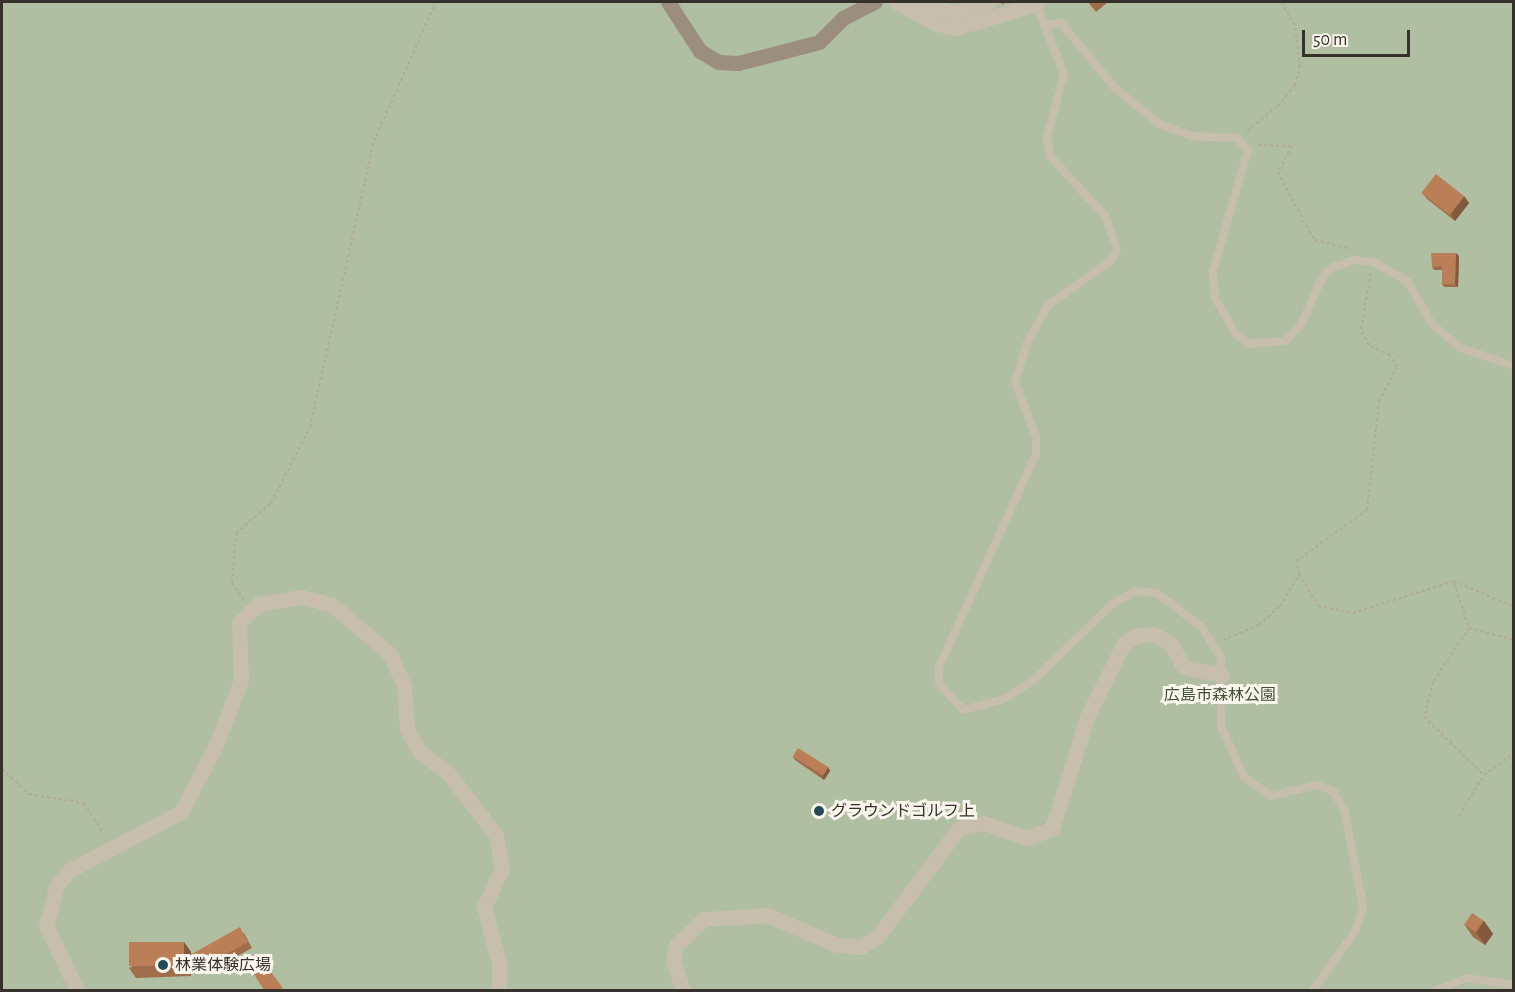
<!DOCTYPE html>
<html>
<head>
<meta charset="utf-8">
<style>
	body { margin:0 }
	#map { position:relative; width:1515px; height:992px; overflow:hidden; background:#f1ece1; font-family:"Alegreya Sans","Noto Sans JP",sans-serif }
	div>[style] { position:absolute }
	.green>* { inset:0; background:#b0bfa2; transform-origin:0 0 }
	.path>* { height:2px; margin-top:-1px; transform-origin:0; background:repeating-linear-gradient(90deg,#b4a998 0 3px,transparent 0 6px) }
	.lane>* { height:8px; margin:-4px; padding:0 4px; transform-origin:4px; border-radius:4px; background:#c8bead }
	.street>* { height:15px; margin:-7.5px; padding:0 7.5px; transform-origin:7.5px; border-radius:7.5px; background:#c8bead }
	.secondary>* { height:15px; margin:-7.5px; padding:0 7.5px; transform-origin:7.5px; border-radius:7.5px; background:#9c8e7f }
	.wall>* { inset:0; background:#a06d4a }
	.shaded-wall>* { inset:0; background:#82593c }
	.building>* { inset:0; background:#ba7f56; transform-origin:0 0 }
	.dots>* { width:16px; height:16px; translate:-50% -50%; box-sizing:border-box; border:3px solid #f9f5ed; border-radius:50% }
	span { translate:-50% -50%; white-space:nowrap; text-align:center; line-height:1.15; -webkit-text-stroke:6px #f9f5ed; paint-order:stroke }
	.park-label { font-size:16px; color:#415331 }
	.poi-label { font-size:16px; color:#37312b }
	.left { translate:0 -50%; text-align:left }
	.frame { position:absolute; inset:0; border:3px solid #37312b; pointer-events:none }
	.scale { position:absolute; left:1302px; top:30px; width:108px; height:27px; box-sizing:border-box; border:3px solid #37312b; border-top:0; padding-left:8px; font-size:18px; line-height:21px; white-space:nowrap; color:#37312b; -webkit-text-stroke:4px #f9f5ed; paint-order:stroke }
</style>
</head>
<body>
<div id="map">
	<div class="green">
		<i style="left:2px;top:2px;width:1511px;height:988px"></i>
	</div>
	<div class="path">
		<i style="left:1247px;top:131px;width:40px;rotate:-39deg"></i>
		<i style="left:1278px;top:106px;width:27px;rotate:-51deg"></i>
		<i style="left:1295px;top:85px;width:19px;rotate:-74deg"></i>
		<i style="left:1300px;top:67px;width:42px;rotate:-96.8deg"></i>
		<i style="left:1295px;top:25px;width:27px;rotate:-121deg"></i>
		<i style="left:1258px;top:145px;width:34px;rotate:2deg"></i>
		<i style="left:1292px;top:146px;width:30px;rotate:118deg"></i>
		<i style="left:1278px;top:172px;width:67px;rotate:62.3deg"></i>
		<i style="left:1309px;top:231px;width:11px;rotate:56deg"></i>
		<i style="left:1315px;top:240px;width:37px;rotate:14deg"></i>
		<i style="left:1299px;top:574px;width:37px;rotate:59deg"></i>
		<i style="left:1318px;top:606px;width:36px;rotate:11deg"></i>
		<i style="left:1353px;top:613px;width:106px;rotate:-17.6deg"></i>
		<i style="left:1454px;top:581px;width:65px;rotate:23.4deg"></i>
		<i style="left:1454px;top:583px;width:47px;rotate:71.6deg"></i>
		<i style="left:1469px;top:628px;width:47px;rotate:14.9deg"></i>
		<i style="left:244px;top:600px;width:21px;rotate:-125deg"></i>
		<i style="left:232px;top:583px;width:50px;rotate:-85.4deg"></i>
		<i style="left:236px;top:533px;width:46px;rotate:-40.6deg"></i>
		<i style="left:271px;top:503px;width:85px;rotate:-62.8deg"></i>
		<i style="left:310px;top:427px;width:293px;rotate:-77.4deg"></i>
		<i style="left:374px;top:141px;width:152px;rotate:-66deg"></i>
		<i style="left:1469px;top:628px;width:65px;rotate:123.7deg"></i>
		<i style="left:1433px;top:682px;width:36px;rotate:104deg"></i>
		<i style="left:1424px;top:717px;width:83px;rotate:44deg"></i>
		<i style="left:1223px;top:640px;width:39px;rotate:-23deg"></i>
		<i style="left:1259px;top:625px;width:28px;rotate:-42deg"></i>
		<i style="left:1280px;top:606px;width:37px;rotate:-59deg"></i>
		<i style="left:1299px;top:574px;width:13px;rotate:-103deg"></i>
		<i style="left:1296px;top:561px;width:87px;rotate:-35.7deg"></i>
		<i style="left:1367px;top:510px;width:110px;rotate:-83.7deg"></i>
		<i style="left:1379px;top:401px;width:38px;rotate:-62deg"></i>
		<i style="left:1397px;top:367px;width:14px;rotate:-120deg"></i>
		<i style="left:1390px;top:355px;width:23px;rotate:-155deg"></i>
		<i style="left:1369px;top:345px;width:18px;rotate:-117deg"></i>
		<i style="left:1361px;top:329px;width:58px;rotate:-80deg"></i>
		<i style="left:2px;top:769px;width:37px;rotate:43deg"></i>
		<i style="left:29px;top:794px;width:56px;rotate:9.3deg"></i>
		<i style="left:84px;top:803px;width:38px;rotate:57deg"></i>
		<i style="left:1459px;top:816px;width:48px;rotate:-58.6deg"></i>
		<i style="left:1484px;top:775px;width:37px;rotate:-36deg"></i>
		<i style="left:2px;top:852px;width:1px;rotate:90deg"></i>
	</div>
	<div class="lane">
		<i style="left:1036px;top:4px;width:75px;rotate:68.2deg"></i>
		<i style="left:1064px;top:74px;width:65px;rotate:105.1deg"></i>
		<i style="left:1047px;top:137px;width:19px;rotate:81deg"></i>
		<i style="left:1050px;top:156px;width:81px;rotate:47.5deg"></i>
		<i style="left:1105px;top:216px;width:35px;rotate:70deg"></i>
		<i style="left:1117px;top:249px;width:13px;rotate:117deg"></i>
		<i style="left:1111px;top:261px;width:77px;rotate:145.1deg"></i>
		<i style="left:1048px;top:305px;width:43px;rotate:118.9deg"></i>
		<i style="left:1027px;top:343px;width:41px;rotate:107.1deg"></i>
		<i style="left:1015px;top:382px;width:59px;rotate:69.1deg"></i>
		<i style="left:1036px;top:437px;width:17px;rotate:90deg"></i>
		<i style="left:1036px;top:454px;width:234px;rotate:114.5deg"></i>
		<i style="left:939px;top:667px;width:16px;rotate:90deg"></i>
		<i style="left:939px;top:683px;width:36px;rotate:48deg"></i>
		<i style="left:963px;top:710px;width:42px;rotate:-15deg"></i>
		<i style="left:1004px;top:699px;width:38px;rotate:-33deg"></i>
		<i style="left:1036px;top:678px;width:105px;rotate:-44.2deg"></i>
		<i style="left:1111px;top:605px;width:28px;rotate:-30deg"></i>
		<i style="left:1135px;top:591px;width:22px;rotate:5deg"></i>
		<i style="left:1157px;top:593px;width:56px;rotate:37.1deg"></i>
		<i style="left:1202px;top:627px;width:36px;rotate:58deg"></i>
		<i style="left:1221px;top:657px;width:69px;rotate:90deg"></i>
		<i style="left:1221px;top:726px;width:56px;rotate:65.7deg"></i>
		<i style="left:1244px;top:777px;width:33px;rotate:35deg"></i>
		<i style="left:1271px;top:796px;width:47px;rotate:-13.4deg"></i>
		<i style="left:1317px;top:785px;width:17px;rotate:21deg"></i>
		<i style="left:1333px;top:791px;width:21px;rotate:59deg"></i>
		<i style="left:1344px;top:809px;width:99px;rotate:78.9deg"></i>
		<i style="left:1363px;top:906px;width:25px;rotate:106deg"></i>
		<i style="left:1356px;top:930px;width:74px;rotate:125.6deg"></i>
		<i style="left:1046px;top:25px;width:15px;rotate:-8deg"></i>
		<i style="left:1061px;top:23px;width:85px;rotate:50.3deg"></i>
		<i style="left:1115px;top:88px;width:57px;rotate:39.3deg"></i>
		<i style="left:1159px;top:124px;width:35px;rotate:20deg"></i>
		<i style="left:1192px;top:136px;width:45px;rotate:2.5deg"></i>
		<i style="left:1237px;top:138px;width:16px;rotate:47deg"></i>
		<i style="left:1248px;top:150px;width:126px;rotate:106.1deg"></i>
		<i style="left:1213px;top:271px;width:27px;rotate:86deg"></i>
		<i style="left:1215px;top:298px;width:42px;rotate:59.7deg"></i>
		<i style="left:1236px;top:334px;width:16px;rotate:38deg"></i>
		<i style="left:1249px;top:344px;width:36px;rotate:-5deg"></i>
		<i style="left:1285px;top:341px;width:25px;rotate:-47deg"></i>
		<i style="left:1302px;top:323px;width:51px;rotate:-65.9deg"></i>
		<i style="left:1323px;top:276px;width:13px;rotate:-42deg"></i>
		<i style="left:1333px;top:267px;width:23px;rotate:-18deg"></i>
		<i style="left:1355px;top:260px;width:18px;rotate:6deg"></i>
		<i style="left:1373px;top:262px;width:39px;rotate:29deg"></i>
		<i style="left:1407px;top:281px;width:50px;rotate:59.8deg"></i>
		<i style="left:1432px;top:324px;width:38px;rotate:40deg"></i>
		<i style="left:1461px;top:348px;width:56px;rotate:18.8deg"></i>
		<i style="left:1437px;top:990px;width:31px;rotate:-22deg"></i>
		<i style="left:1466px;top:978px;width:49px;rotate:8.3deg"></i>
	</div>
	<div class="street">
		<i style="left:896px;top:2px;width:46px;rotate:28.8deg"></i>
		<i style="left:936px;top:24px;width:20px;rotate:11deg"></i>
		<i style="left:956px;top:28px;width:84px;rotate:-16.7deg"></i>
		<i style="left:918px;top:2px;width:38px;rotate:17deg"></i>
		<i style="left:954px;top:13px;width:36px;rotate:-18deg"></i>
		<i style="left:77px;top:990px;width:71px;rotate:-115.8deg"></i>
		<i style="left:46px;top:926px;width:42px;rotate:-75deg"></i>
		<i style="left:57px;top:885px;width:20px;rotate:-49deg"></i>
		<i style="left:70px;top:870px;width:125px;rotate:-27.6deg"></i>
		<i style="left:181px;top:812px;width:76px;rotate:-62.4deg"></i>
		<i style="left:216px;top:745px;width:70px;rotate:-69deg"></i>
		<i style="left:241px;top:680px;width:57px;rotate:-92deg"></i>
		<i style="left:239px;top:623px;width:28px;rotate:-44deg"></i>
		<i style="left:259px;top:604px;width:43px;rotate:-9.5deg"></i>
		<i style="left:301px;top:597px;width:32px;rotate:14deg"></i>
		<i style="left:332px;top:605px;width:76px;rotate:40.2deg"></i>
		<i style="left:390px;top:654px;width:35px;rotate:66deg"></i>
		<i style="left:404px;top:686px;width:43px;rotate:86deg"></i>
		<i style="left:407px;top:729px;width:26px;rotate:61deg"></i>
		<i style="left:420px;top:752px;width:35px;rotate:37deg"></i>
		<i style="left:448px;top:773px;width:78px;rotate:52.3deg"></i>
		<i style="left:496px;top:835px;width:34px;rotate:80deg"></i>
		<i style="left:502px;top:868px;width:43px;rotate:114.8deg"></i>
		<i style="left:484px;top:907px;width:58px;rotate:75deg"></i>
		<i style="left:499px;top:963px;width:27px;rotate:90deg"></i>
		<i style="left:683px;top:990px;width:31px;rotate:-109deg"></i>
		<i style="left:673px;top:961px;width:15px;rotate:-79deg"></i>
		<i style="left:676px;top:946px;width:39px;rotate:-44deg"></i>
		<i style="left:704px;top:919px;width:63px;rotate:-3.6deg"></i>
		<i style="left:767px;top:915px;width:76px;rotate:23.2deg"></i>
		<i style="left:837px;top:945px;width:24px;rotate:5deg"></i>
		<i style="left:861px;top:947px;width:20px;rotate:-33deg"></i>
		<i style="left:878px;top:936px;width:135px;rotate:-53.1deg"></i>
		<i style="left:959px;top:828px;width:25px;rotate:-11deg"></i>
		<i style="left:984px;top:823px;width:46px;rotate:19.2deg"></i>
		<i style="left:1027px;top:838px;width:27px;rotate:-20deg"></i>
		<i style="left:1052px;top:829px;width:117px;rotate:-72.6deg"></i>
		<i style="left:1087px;top:717px;width:83px;rotate:-63.4deg"></i>
		<i style="left:1124px;top:643px;width:13px;rotate:-32deg"></i>
		<i style="left:1135px;top:636px;width:19px;rotate:-6deg"></i>
		<i style="left:1154px;top:634px;width:20px;rotate:30deg"></i>
		<i style="left:1171px;top:644px;width:26px;rotate:61deg"></i>
		<i style="left:1184px;top:667px;width:39px;rotate:12deg"></i>
	</div>
	<div class="secondary">
		<i style="left:668px;top:2px;width:59px;rotate:56.9deg"></i>
		<i style="left:700px;top:51px;width:21px;rotate:31deg"></i>
		<i style="left:718px;top:62px;width:20px;rotate:3deg"></i>
		<i style="left:738px;top:63px;width:84px;rotate:-14.5deg"></i>
		<i style="left:819px;top:42px;width:34px;rotate:-45deg"></i>
		<i style="left:843px;top:18px;width:36px;rotate:-27deg"></i>
	</div>
	<div class="wall">
		<i style="clip-path:polygon(1000px 2px,1010px 2px,1002px 4px)"></i>
		<i style="clip-path:polygon(1088px 2px,1108px 2px,1096px 12px)"></i>
		<i style="clip-path:polygon(1422px 193px,1464px 196px,1469px 203px,1455px 221px,1427px 199px)"></i>
		<i style="clip-path:polygon(1459px 256px,1458px 287px,1444px 287px,1442px 284px,1442px 270px,1434px 270px,1432px 267px)"></i>
		<i style="clip-path:polygon(793px 757px,828px 767px,830px 771px,824px 780px,795px 760px)"></i>
		<i style="clip-path:polygon(1484px 921px,1493px 934px,1485px 945px,1473px 937px,1464px 924px)"></i>
		<i style="clip-path:polygon(244px 933px,252px 948px,223px 964px,195px 961px,191px 955px,191px 976px,136px 978px,129px 968px,184px 942px,191px 952px,191px 955px)"></i>
	</div>
	<div class="shaded-wall">
		<i style="clip-path:polygon(1464px 196px,1469px 203px,1455px 221px,1451px 214px)"></i>
		<i style="clip-path:polygon(1456px 253px,1459px 256px,1458px 287px,1455px 284px)"></i>
		<i style="clip-path:polygon(828px 767px,830px 771px,824px 780px,822px 776px)"></i>
		<i style="clip-path:polygon(1484px 921px,1493px 934px,1485px 945px,1476px 932px)"></i>
		<i style="clip-path:polygon(184px 942px,191px 952px,191px 976px,184px 966px)"></i>
	</div>
	<div class="building">
		<i style="left:1436px;top:174px;width:36px;height:24px;rotate:38deg"></i>
		<i style="clip-path:polygon(1431px 253px,1456px 253px,1455px 284px,1442px 284px,1442px 266px,1432px 267px)"></i>
		<i style="left:798px;top:748px;width:36px;height:10px;rotate:32deg"></i>
		<i style="left:1472px;top:913px;width:14px;height:14px;rotate:34deg"></i>
		<i style="clip-path:polygon(240px 927px,248px 942px,219px 958px,190px 955px)"></i>
		<i style="left:184px;top:942px;width:24px;height:55px;rotate:90deg"></i>
		<i style="clip-path:polygon(261px 959px,283px 988px,279px 990px,264px 990px,252px 971px)"></i>
	</div>
	<div class="dots">
		<i style="left:819px;top:811px;background:#254a55"></i>
		<i style="left:163px;top:965px;background:#254a55"></i>
	</div>
	<div class="park-label">
		<span style="left:1220px;top:695px">広島市森林公園</span>
	</div>
	<div class="poi-label">
		<span class="left" style="left:831px;top:811px">グラウンドゴルフ上</span>
		<span class="left" style="left:175px;top:965px">林業体験広場</span>
	</div>
	<div class="frame"></div>
	<div class="scale">50 m</div>
</div>
</body>
</html>
